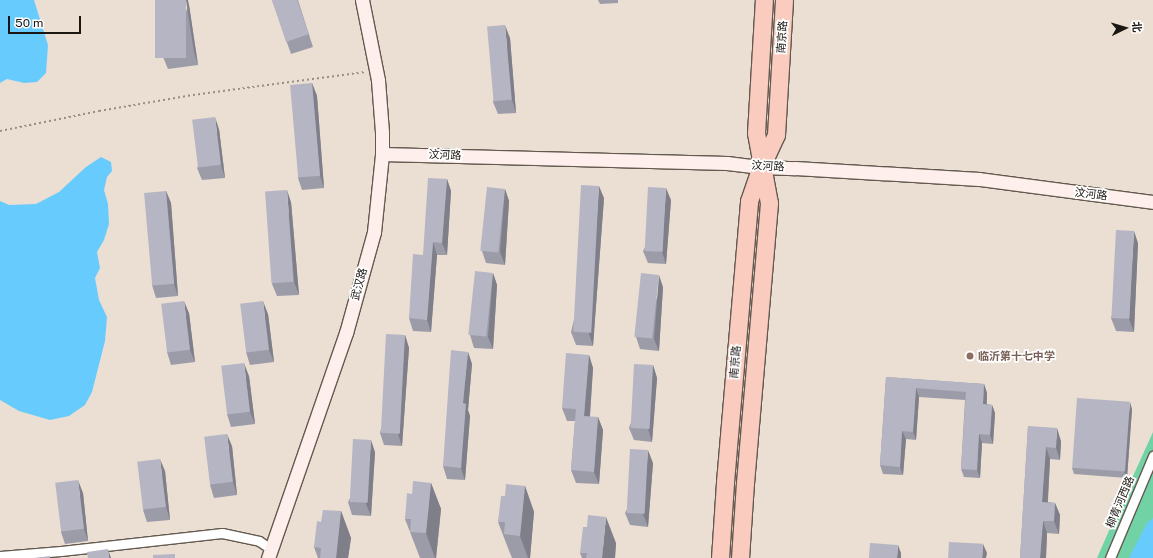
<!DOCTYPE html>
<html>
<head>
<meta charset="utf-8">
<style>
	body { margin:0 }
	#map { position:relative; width:1153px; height:558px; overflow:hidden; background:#ebdfd3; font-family:"Public Sans","Noto Sans SC",sans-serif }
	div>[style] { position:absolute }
	.green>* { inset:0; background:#71d3a5 }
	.water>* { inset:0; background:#67cbfd }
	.path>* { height:2px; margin-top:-1px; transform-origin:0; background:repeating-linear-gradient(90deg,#978f85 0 2px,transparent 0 5px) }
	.roads { filter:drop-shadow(1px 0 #63594f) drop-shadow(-1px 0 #63594f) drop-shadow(0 1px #63594f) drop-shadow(0 -1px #63594f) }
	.street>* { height:9px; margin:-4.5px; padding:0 4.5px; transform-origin:4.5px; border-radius:4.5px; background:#fff }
	.secondary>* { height:13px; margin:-6.5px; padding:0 6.5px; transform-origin:6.5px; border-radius:6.5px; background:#feefec }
	.highway>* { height:17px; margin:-8.5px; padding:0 8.5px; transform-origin:8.5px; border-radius:8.5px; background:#facbbf }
	.wall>* { inset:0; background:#9c9ca9 }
	.shaded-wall>* { inset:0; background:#7f7f89 }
	.building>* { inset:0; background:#b5b5c4; transform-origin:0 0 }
	.dots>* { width:11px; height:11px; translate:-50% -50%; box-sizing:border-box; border:2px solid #fff; border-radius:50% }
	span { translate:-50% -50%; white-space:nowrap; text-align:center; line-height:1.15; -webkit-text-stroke:3.5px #fff; paint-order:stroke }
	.street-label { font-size:11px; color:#1a1611 }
	.education-label { font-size:11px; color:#785e54; font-weight:700 }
	.left { translate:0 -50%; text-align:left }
	.north { position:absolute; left:1105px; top:8px; width:40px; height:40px; -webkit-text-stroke:3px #fff; paint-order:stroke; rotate:85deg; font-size:11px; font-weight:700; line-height:16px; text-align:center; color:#1a1611 }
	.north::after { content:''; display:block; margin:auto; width:14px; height:18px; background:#1a1611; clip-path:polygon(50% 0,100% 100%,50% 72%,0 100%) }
	.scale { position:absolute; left:8px; top:16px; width:73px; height:18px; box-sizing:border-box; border:2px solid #1a1611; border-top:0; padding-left:5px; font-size:12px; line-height:14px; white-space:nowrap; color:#1a1611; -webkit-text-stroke:3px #fff; paint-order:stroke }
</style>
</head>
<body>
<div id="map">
	<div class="green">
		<i style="clip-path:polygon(1153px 432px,1153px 558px,1097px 558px,1129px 485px)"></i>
	</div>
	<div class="water">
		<i style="clip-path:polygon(0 0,34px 0,48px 45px,46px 73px,37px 82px,24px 83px,7px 79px,0 83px)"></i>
		<i style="clip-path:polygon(101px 157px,111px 162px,112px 171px,107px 177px,104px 190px,108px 204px,109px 224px,104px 240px,97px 252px,100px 268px,95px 278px,99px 300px,107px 317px,105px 341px,92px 392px,85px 405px,69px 416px,50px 420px,19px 411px,0 400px,0 201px,9px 205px,36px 204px,59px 192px,86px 167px)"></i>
		<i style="clip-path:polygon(1153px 518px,1153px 558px,1129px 558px,1147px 523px)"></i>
	</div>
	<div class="path">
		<i style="left:0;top:131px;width:101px;rotate:-11.4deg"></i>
		<i style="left:99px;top:111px;width:95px;rotate:-9.7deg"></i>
		<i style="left:193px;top:95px;width:174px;rotate:-7.6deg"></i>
	</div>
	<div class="roads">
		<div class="street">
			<i style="left:0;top:556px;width:61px;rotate:-4.7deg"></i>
			<i style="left:61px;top:551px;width:162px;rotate:-6.4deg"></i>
			<i style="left:222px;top:533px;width:38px;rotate:12deg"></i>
			<i style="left:259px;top:541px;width:14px;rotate:34deg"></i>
			<i style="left:1110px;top:558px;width:111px;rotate:-67.1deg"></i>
		</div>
		<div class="secondary">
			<i style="left:382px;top:154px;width:345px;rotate:1.5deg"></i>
			<i style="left:727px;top:163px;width:34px;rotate:7deg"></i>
			<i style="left:761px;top:167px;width:34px;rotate:2deg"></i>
			<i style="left:795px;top:168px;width:184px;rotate:3.4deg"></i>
			<i style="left:979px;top:179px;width:176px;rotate:7.5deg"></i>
			<i style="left:268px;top:558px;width:238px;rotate:-70.9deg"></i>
			<i style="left:346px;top:333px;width:105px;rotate:-74.5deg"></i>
			<i style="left:374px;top:232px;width:78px;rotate:-84.1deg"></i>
			<i style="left:382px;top:154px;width:22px;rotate:-90deg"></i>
			<i style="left:382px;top:132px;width:52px;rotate:-94.4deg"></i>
			<i style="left:378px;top:80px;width:82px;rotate:-101.3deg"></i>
		</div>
		<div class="highway">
			<i style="left:720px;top:558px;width:76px;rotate:-86.2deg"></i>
			<i style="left:725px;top:482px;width:282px;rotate:-85.1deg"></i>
			<i style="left:749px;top:201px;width:36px;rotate:-71deg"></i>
			<i style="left:761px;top:167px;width:35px;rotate:-65deg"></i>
			<i style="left:776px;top:135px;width:135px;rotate:-86.6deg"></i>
			<i style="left:740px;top:558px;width:75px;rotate:-86.2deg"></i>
			<i style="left:745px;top:483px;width:281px;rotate:-85.1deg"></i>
			<i style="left:769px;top:203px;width:71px;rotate:-100.5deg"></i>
			<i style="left:756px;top:133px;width:133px;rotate:-86.6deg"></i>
		</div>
	</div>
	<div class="wall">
		<i style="clip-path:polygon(272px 0,298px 0,313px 47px,291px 54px)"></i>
		<i style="clip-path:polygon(598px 0,618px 0,618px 3px,600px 4px)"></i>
		<i style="clip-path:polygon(189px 5px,198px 65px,168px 69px,163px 57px)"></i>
		<i style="clip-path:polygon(510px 38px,516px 113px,498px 114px,493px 102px)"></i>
		<i style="clip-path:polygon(312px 83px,317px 96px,324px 188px,302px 190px,298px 178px)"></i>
		<i style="clip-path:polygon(219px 129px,225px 178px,202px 180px,197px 168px)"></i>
		<i style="clip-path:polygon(447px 179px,451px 191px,447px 255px,437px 255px,431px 332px,413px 331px,409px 318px,423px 255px)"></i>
		<i style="clip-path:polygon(505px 189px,509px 201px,505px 265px,486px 263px,482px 251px)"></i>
		<i style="clip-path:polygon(166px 191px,171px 203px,178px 296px,156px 298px,152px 285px)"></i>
		<i style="clip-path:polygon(604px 198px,593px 346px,576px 345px,571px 332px)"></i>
		<i style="clip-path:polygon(671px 200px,666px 264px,648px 263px,643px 251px)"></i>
		<i style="clip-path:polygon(291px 202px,299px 295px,277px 296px,272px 284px)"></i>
		<i style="clip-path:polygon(1138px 243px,1134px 332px,1116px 331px,1111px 318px)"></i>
		<i style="clip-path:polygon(493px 273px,497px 285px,493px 349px,474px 348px,470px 335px)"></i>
		<i style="clip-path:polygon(663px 287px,659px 351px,640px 349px,636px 337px)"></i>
		<i style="clip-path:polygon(189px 313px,195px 362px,171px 365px,167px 352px)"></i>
		<i style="clip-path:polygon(268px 314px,274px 362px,250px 365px,246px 352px)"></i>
		<i style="clip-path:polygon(405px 335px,409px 348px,402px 446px,384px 445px,380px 433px)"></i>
		<i style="clip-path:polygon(468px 352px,472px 364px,468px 410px,470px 416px,465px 480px,447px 479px,443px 466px)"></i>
		<i style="clip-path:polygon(589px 355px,593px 368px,590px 417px,598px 417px,603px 430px,599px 484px,576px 483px,571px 470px,575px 421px,567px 421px,562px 408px)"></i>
		<i style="clip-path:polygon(653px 365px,657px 378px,652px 442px,634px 440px,629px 428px)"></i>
		<i style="clip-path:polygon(249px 376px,255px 424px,231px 427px,227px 414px)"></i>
		<i style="clip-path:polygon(886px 377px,984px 384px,987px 393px,987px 404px,992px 405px,995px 413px,993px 444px,982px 443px,980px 478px,964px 477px,961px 469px,965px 400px,919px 397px,916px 440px,906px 439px,903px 475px,883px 474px,880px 465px)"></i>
		<i style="clip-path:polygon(1132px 409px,1127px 478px,1074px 474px,1072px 468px)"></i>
		<i style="clip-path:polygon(1028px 426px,1061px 441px,1060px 460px,1050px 459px,1048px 502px,1055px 503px,1060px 515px,1059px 534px,1047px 533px,1046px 558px,1020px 558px)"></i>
		<i style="clip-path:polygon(232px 446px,237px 495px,214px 498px,210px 485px)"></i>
		<i style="clip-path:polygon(375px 452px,371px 516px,352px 515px,348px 502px)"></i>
		<i style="clip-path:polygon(653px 463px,648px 527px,630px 525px,625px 513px)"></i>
		<i style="clip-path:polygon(165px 471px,170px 520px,147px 522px,143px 510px)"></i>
		<i style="clip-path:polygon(431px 483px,441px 509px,436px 558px,420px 558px,405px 519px,412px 494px)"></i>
		<i style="clip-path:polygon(525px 486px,534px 512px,530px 558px,512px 558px,508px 548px,498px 522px,505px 496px)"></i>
		<i style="clip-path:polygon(83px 493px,88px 541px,65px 544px,61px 532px)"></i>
		<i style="clip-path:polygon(341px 511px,351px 538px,348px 558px,318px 558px,314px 547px,321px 522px)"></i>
		<i style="clip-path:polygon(616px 543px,615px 558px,582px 558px,580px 553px)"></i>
	</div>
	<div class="shaded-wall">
		<i style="clip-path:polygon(186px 0,188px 0,189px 5px,198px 65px,194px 52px)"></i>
		<i style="clip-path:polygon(505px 25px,510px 38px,516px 113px,512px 100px)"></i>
		<i style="clip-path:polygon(312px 83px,317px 96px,324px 188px,320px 176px)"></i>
		<i style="clip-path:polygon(215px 117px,219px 129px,225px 178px,221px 165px)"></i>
		<i style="clip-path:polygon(447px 179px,451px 191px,447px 255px,442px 243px)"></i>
		<i style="clip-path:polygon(599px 186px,604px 198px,593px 346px,589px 334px)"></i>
		<i style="clip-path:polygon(666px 188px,671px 200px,666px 264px,662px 252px)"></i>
		<i style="clip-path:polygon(505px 189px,509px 201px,505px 265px,500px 252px)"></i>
		<i style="clip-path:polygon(287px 190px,291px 202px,299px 295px,294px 282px)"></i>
		<i style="clip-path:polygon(166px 191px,171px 203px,178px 296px,174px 284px)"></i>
		<i style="clip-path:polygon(1134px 231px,1138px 243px,1134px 332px,1129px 319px)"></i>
		<i style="clip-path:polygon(433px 242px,437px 255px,431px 332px,427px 320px)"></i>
		<i style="clip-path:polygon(493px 273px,497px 285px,493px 349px,488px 337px)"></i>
		<i style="clip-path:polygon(659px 275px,663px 287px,659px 351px,654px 339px)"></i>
		<i style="clip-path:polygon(184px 301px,189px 313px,195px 362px,190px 350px)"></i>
		<i style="clip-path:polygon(263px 301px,268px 314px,274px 362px,269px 350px)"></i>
		<i style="clip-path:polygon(405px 335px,409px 348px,402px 446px,398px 434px)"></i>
		<i style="clip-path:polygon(468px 352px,472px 364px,468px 410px,470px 416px,465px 480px,461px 468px,463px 403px)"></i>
		<i style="clip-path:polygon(589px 355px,593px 368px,589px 428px,584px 416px)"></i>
		<i style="clip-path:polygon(244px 363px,249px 376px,255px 424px,250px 412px)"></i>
		<i style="clip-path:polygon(653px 365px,657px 378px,652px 442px,648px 429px)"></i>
		<i style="clip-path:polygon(984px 384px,987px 393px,986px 412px,983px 404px)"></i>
		<i style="clip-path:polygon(916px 388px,919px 397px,916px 440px,913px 432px)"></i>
		<i style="clip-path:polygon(1130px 402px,1132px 409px,1127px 478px,1124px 472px)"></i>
		<i style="clip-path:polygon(992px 405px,995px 413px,993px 444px,990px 435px)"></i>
		<i style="clip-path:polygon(598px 417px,603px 430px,599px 484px,594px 472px)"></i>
		<i style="clip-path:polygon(1057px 428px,1061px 441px,1060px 460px,1056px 448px)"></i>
		<i style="clip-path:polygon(902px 431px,906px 439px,903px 475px,900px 467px)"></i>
		<i style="clip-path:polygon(227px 434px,232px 446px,237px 495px,233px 482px)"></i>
		<i style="clip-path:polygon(979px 434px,982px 443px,980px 478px,977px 470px)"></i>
		<i style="clip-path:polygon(371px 440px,375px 452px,371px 516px,366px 504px)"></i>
		<i style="clip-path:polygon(1046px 447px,1050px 459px,1047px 514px,1042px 502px)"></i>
		<i style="clip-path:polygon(648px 450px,653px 463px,648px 527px,643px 514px)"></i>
		<i style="clip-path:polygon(160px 459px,165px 471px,170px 520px,166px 507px)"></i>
		<i style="clip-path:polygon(78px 480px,83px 493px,88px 541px,84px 529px)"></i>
		<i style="clip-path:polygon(431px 483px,441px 509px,436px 558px,435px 558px,426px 533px)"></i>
		<i style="clip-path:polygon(525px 486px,534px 512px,530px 558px,528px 558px,520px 536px)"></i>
		<i style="clip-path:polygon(1055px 503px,1060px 515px,1059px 534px,1054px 521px)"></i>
		<i style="clip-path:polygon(341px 511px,351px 538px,348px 558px,336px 558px)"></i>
		<i style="clip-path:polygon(606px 517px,616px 543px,615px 558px,602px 558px)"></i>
		<i style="clip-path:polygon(1043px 521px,1047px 533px,1046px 558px,1040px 558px)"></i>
		<i style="clip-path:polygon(983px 544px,987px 553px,986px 558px,982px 558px)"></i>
		<i style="clip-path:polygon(898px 545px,901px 553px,901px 558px,897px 558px)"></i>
		<i style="clip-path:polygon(108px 549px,111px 558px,109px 558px)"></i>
	</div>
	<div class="building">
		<i style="left:155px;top:0;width:31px;height:58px"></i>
		<i style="clip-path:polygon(272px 0,297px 0,309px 34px,286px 42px)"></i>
		<i style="left:505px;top:25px;width:75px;height:18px;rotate:85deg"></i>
		<i style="left:312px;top:83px;width:93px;height:22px;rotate:85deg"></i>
		<i style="left:215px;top:117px;width:48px;height:23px;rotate:83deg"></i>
		<i style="clip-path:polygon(428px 178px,447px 179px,442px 243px,433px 242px,427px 320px,409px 318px,413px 254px,423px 255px)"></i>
		<i style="left:581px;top:185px;width:18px;height:147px;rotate:3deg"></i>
		<i style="left:487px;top:187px;width:18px;height:64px;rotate:6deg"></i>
		<i style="left:648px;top:187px;width:18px;height:64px;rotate:3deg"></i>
		<i style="left:287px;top:190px;width:92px;height:22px;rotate:86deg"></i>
		<i style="left:166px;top:191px;width:93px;height:22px;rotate:85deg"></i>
		<i style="left:1116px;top:230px;width:18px;height:88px;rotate:3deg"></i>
		<i style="left:475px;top:271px;width:18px;height:64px;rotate:6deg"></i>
		<i style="left:641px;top:273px;width:18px;height:64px;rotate:6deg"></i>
		<i style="left:184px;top:301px;width:49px;height:23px;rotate:83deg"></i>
		<i style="left:263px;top:301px;width:49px;height:23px;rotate:83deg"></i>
		<i style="left:386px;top:334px;width:19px;height:99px;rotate:3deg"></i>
		<i style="clip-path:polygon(451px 350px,468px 352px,463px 403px,466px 404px,461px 468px,443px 466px)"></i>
		<i style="clip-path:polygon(566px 353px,589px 355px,584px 416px,598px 417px,594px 472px,571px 470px,576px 409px,562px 408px)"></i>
		<i style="left:244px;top:363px;width:49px;height:23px;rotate:83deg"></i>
		<i style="left:634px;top:364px;width:19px;height:64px;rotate:3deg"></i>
		<i style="clip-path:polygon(886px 377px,984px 384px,983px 404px,992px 405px,990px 435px,979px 434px,977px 470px,961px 469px,966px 392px,916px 388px,913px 432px,902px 431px,900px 467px,880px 465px)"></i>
		<i style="left:1077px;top:398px;width:53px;height:70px;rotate:4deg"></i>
		<i style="clip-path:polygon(1028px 426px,1057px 428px,1056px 448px,1046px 447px,1042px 502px,1055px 503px,1054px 521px,1043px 521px,1040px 558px,1020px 558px)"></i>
		<i style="left:227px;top:434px;width:48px;height:23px;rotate:83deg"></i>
		<i style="left:353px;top:439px;width:18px;height:63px;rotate:3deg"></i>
		<i style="left:630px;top:449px;width:18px;height:64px;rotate:3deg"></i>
		<i style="left:160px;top:459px;width:48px;height:23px;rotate:83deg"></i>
		<i style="left:78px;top:480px;width:49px;height:23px;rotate:83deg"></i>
		<i style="clip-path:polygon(413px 481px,431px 483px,426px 533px,410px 532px,411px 519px,405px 519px,407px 493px,412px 494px)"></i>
		<i style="clip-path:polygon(506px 484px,525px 486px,520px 536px,504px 534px,505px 522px,498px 522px,501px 496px,505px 496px)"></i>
		<i style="clip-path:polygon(323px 510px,341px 511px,336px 558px,320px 558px,321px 548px,314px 547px,317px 521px,321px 522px)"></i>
		<i style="clip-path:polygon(588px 515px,606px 517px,602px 558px,586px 558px,587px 553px,580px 553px,583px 527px,587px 527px)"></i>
		<i style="left:949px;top:542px;width:34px;height:16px;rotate:3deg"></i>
		<i style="left:870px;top:543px;width:28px;height:15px;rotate:4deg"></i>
		<i style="clip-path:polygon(108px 549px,109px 558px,88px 558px,87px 552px)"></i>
		<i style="clip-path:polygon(175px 554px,175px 558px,153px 558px,153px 555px)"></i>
		<i style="clip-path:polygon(50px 556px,50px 558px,34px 558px)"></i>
	</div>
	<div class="dots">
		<i style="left:970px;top:356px;background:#8d6e63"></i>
	</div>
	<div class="street-label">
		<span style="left:782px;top:37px;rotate:-86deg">南京路</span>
		<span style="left:445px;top:155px;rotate:2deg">汶河路</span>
		<span style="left:768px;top:166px;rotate:3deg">汶河路</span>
		<span style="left:1091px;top:194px;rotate:7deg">汶河路</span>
		<span style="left:359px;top:284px;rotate:-75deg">武汉路</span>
		<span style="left:735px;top:362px;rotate:-85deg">南京路</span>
		<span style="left:1120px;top:502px;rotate:-67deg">柳青河西路</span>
	</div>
	<div class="education-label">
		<span class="left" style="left:978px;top:356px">临沂第十七中学</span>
	</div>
	<div class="north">北</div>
	<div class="scale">50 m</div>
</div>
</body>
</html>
